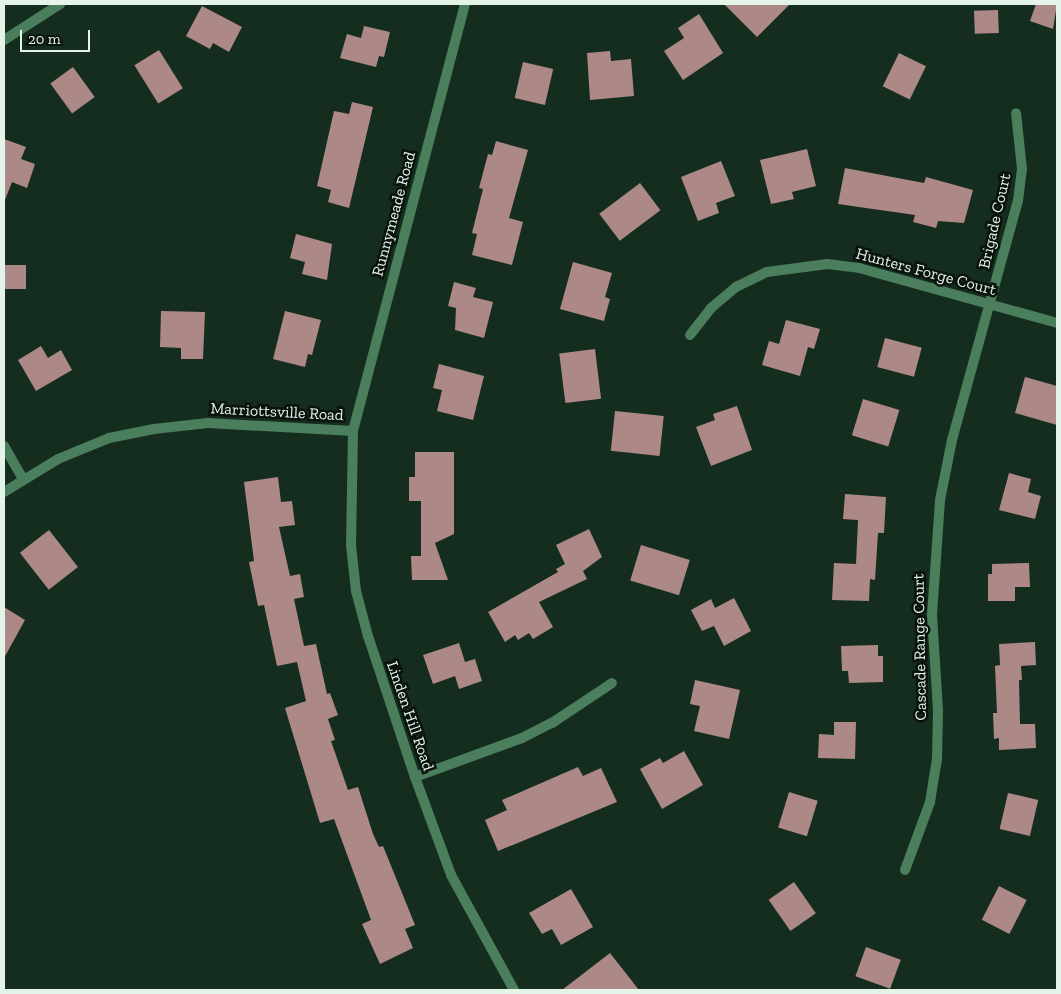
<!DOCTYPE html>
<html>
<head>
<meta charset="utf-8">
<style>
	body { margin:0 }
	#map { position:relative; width:1061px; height:994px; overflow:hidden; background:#152d1e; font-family:"Zilla Slab",serif }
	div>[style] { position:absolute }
	.building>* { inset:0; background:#ac8987; transform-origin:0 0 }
	.minor>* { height:10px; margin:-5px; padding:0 5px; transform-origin:5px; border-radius:5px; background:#4a7e5c }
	span { translate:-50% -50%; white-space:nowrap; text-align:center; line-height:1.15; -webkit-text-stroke:5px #09130c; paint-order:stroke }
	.street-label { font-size:16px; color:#e5f4e9 }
	.frame { position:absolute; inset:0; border:5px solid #e5f4e9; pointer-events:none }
	.scale { position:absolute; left:20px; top:30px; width:70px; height:22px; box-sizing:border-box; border:2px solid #e5f4e9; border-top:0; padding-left:6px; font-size:15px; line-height:18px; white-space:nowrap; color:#e5f4e9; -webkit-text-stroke:4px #09130c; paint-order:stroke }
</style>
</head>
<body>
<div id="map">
	<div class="building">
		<i style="clip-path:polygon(724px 4px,790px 4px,757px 37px)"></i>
		<i style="clip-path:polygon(1036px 4px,1057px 4px,1053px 29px,1030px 21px)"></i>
		<i style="clip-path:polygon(202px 6px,242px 27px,229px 52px,213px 43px,210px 49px,186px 36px)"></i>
		<i style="left:998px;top:10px;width:23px;height:24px;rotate:88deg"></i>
		<i style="clip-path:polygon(699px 14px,723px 53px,683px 80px,664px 51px,684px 38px,678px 28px)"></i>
		<i style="clip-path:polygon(364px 26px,390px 32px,384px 57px,379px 56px,376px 67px,340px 58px,347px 34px,361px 38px)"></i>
		<i style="left:159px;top:50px;width:45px;height:29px;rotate:58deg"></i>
		<i style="clip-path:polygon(610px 51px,611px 61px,631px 59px,634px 96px,590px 100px,587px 53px)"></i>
		<i style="left:899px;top:53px;width:30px;height:37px;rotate:26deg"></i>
		<i style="left:523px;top:62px;width:31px;height:37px;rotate:13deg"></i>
		<i style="left:73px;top:67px;width:37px;height:28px;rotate:54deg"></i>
		<i style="clip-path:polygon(352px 102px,373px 107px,349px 208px,328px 202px,331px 190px,317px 186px,334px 111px,349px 114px)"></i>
		<i style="clip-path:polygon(4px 139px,26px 147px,21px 159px,35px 164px,27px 188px,12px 182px,5px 200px)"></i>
		<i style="clip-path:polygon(496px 141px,528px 150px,509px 218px,523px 222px,512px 265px,472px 255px,477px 234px,472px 233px,483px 189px,479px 188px,488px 154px,492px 155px)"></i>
		<i style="clip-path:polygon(807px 149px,816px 186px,792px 192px,794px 199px,771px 204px,760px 160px)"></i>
		<i style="clip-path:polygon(721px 161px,735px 196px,716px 203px,719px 213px,698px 221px,681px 177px)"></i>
		<i style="clip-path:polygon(845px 168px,924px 183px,926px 177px,973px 190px,964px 223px,938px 221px,936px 228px,913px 222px,915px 215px,838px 204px)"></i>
		<i style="left:640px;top:183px;width:34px;height:51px;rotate:53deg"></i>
		<i style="clip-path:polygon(296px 234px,332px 244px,327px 280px,302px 274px,305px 262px,290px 258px)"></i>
		<i style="clip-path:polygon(573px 262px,612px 273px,605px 297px,610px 299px,604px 321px,560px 309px)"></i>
		<i style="left:4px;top:265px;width:22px;height:24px"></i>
		<i style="clip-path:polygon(454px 282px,476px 288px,473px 297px,493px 302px,484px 338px,455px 330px,456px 308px,448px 306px)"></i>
		<i style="clip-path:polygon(161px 311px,205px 312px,203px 359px,181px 359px,181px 348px,160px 347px)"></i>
		<i style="clip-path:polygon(285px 311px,321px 320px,312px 355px,308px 354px,305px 367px,273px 359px)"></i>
		<i style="clip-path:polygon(786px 320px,820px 329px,814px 349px,808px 347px,800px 376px,762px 365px,769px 341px,779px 344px)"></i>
		<i style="left:885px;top:338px;width:38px;height:30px;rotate:15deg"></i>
		<i style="clip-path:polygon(41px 346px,48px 358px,61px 350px,72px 370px,36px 391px,18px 360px)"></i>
		<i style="left:595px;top:349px;width:50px;height:36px;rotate:83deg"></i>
		<i style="clip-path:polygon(439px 364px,484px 376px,473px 420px,437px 411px,442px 390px,433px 388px)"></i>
		<i style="clip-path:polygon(1025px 377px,1057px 386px,1057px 425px,1015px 413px)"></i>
		<i style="left:863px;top:399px;width:38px;height:38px;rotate:17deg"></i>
		<i style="clip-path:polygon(737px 406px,752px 450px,711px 466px,696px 427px,715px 420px,713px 414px)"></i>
		<i style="left:615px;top:411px;width:49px;height:40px;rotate:6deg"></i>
		<i style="clip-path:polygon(415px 452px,454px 452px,454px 534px,435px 543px,448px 580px,412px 580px,411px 556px,421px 556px,421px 501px,409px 501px,409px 477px,415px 477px)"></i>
		<i style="clip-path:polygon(1009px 473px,1031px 479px,1028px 492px,1041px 496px,1035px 519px,999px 510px)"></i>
		<i style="clip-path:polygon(278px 477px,281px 502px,292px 501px,295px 525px,279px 527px,290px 576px,300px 574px,304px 597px,294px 599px,304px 646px,316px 644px,327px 694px,330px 693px,338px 715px,328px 719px,335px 740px,331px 741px,348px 790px,358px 787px,373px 834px,379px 847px,383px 846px,415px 925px,405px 929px,413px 948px,380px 964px,362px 924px,371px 920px,334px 819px,320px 823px,285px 708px,306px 701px,297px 662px,277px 666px,264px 605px,258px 606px,249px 562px,254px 561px,244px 482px)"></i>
		<i style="clip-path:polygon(845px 494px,886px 497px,884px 533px,878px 533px,875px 580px,870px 579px,869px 601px,832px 600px,834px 563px,856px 564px,858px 520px,843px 519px)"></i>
		<i style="clip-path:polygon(589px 529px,602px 557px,583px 571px,587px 579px,539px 602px,553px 627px,533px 639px,529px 633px,518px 640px,515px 635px,505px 642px,488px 612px,558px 572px,556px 569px,565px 564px,556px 545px)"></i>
		<i style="left:49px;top:530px;width:47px;height:37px;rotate:52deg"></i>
		<i style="left:641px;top:545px;width:51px;height:37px;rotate:17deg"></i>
		<i style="clip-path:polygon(1029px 563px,1030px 587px,1015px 587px,1015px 601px,988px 601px,988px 574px,992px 574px,992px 564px)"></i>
		<i style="clip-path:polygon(734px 598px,751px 631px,724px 646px,714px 626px,702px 631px,691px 610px,711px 599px,715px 608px)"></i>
		<i style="clip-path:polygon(4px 607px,25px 620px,4px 658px)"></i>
		<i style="clip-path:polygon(1035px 642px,1036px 665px,1021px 666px,1022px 680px,1019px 680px,1020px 724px,1035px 724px,1036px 748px,999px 750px,999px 738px,994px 739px,993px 713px,997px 713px,995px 666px,1000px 665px,999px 644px)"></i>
		<i style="clip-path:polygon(459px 643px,465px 662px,475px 659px,482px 681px,459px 689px,455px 676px,433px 684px,423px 655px)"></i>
		<i style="clip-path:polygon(878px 645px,878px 656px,883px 656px,883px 682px,849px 683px,848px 671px,842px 671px,841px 646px)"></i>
		<i style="clip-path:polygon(695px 680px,740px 690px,729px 739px,694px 731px,700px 706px,690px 704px)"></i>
		<i style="clip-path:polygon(834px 722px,856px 722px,855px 759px,818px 758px,819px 734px,834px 735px)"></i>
		<i style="clip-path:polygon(684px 751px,703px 785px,662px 809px,640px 769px,660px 758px,663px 763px)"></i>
		<i style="clip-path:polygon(578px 767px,583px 776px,601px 768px,617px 802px,498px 851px,485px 820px,507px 810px,502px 800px)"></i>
		<i style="left:789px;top:792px;width:30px;height:37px;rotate:17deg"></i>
		<i style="left:1008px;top:793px;width:31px;height:37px;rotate:13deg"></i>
		<i style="left:794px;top:882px;width:38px;height:31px;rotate:55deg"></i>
		<i style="left:999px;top:886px;width:31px;height:38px;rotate:27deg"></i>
		<i style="clip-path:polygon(571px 889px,593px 927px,561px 945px,552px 929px,542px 934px,529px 913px)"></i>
		<i style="left:866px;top:947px;width:37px;height:31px;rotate:20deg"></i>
		<i style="clip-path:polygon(610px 953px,639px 990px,562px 990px)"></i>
	</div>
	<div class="minor">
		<i style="left:465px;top:4px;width:441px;rotate:104.7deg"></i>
		<i style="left:353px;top:431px;width:114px;rotate:91deg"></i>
		<i style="left:351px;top:545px;width:46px;rotate:83.8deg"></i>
		<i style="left:356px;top:591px;width:47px;rotate:75.1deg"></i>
		<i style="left:368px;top:636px;width:149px;rotate:71.6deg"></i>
		<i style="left:415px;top:777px;width:104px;rotate:69.8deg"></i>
		<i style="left:451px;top:875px;width:131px;rotate:61.3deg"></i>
		<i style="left:4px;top:40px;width:67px;rotate:-32.7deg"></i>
		<i style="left:690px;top:335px;width:34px;rotate:-52deg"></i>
		<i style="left:711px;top:308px;width:33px;rotate:-40deg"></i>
		<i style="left:736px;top:287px;width:34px;rotate:-26deg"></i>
		<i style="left:767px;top:272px;width:61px;rotate:-7.6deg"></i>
		<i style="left:827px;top:264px;width:32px;rotate:7deg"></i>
		<i style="left:859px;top:268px;width:205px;rotate:15.5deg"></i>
		<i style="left:4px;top:446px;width:38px;rotate:60deg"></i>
		<i style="left:4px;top:492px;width:63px;rotate:-31.4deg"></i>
		<i style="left:58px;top:459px;width:55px;rotate:-22.4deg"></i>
		<i style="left:109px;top:438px;width:46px;rotate:-11.3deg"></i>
		<i style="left:154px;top:429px;width:54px;rotate:-6.3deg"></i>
		<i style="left:208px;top:423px;width:145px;rotate:3.2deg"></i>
		<i style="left:415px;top:777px;width:114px;rotate:-20deg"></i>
		<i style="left:522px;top:738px;width:34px;rotate:-27deg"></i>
		<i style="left:552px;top:723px;width:72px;rotate:-33.7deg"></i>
		<i style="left:905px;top:870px;width:72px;rotate:-69.8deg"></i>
		<i style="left:930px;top:802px;width:44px;rotate:-80.8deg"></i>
		<i style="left:937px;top:759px;width:49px;rotate:-88.8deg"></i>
		<i style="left:938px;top:710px;width:95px;rotate:-93.6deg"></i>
		<i style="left:932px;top:615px;width:115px;rotate:-86deg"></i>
		<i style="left:940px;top:500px;width:61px;rotate:-78.7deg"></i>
		<i style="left:952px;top:440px;width:248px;rotate:-74.6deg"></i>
		<i style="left:1018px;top:201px;width:32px;rotate:-83deg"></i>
		<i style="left:1022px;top:169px;width:56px;rotate:-96.1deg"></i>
	</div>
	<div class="street-label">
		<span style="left:394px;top:214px;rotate:-75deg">Runnymeade Road</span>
		<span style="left:995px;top:221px;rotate:-77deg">Brigade Court</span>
		<span style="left:926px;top:272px;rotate:15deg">Hunters Forge Court</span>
		<span style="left:277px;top:412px;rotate:3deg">Marriottsville Road</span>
		<span style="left:920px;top:647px;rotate:-91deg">Cascade Range Court</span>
		<span style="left:410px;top:716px;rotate:71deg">Linden Hill Road</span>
	</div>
	<div class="frame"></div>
	<div class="scale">20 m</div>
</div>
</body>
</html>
